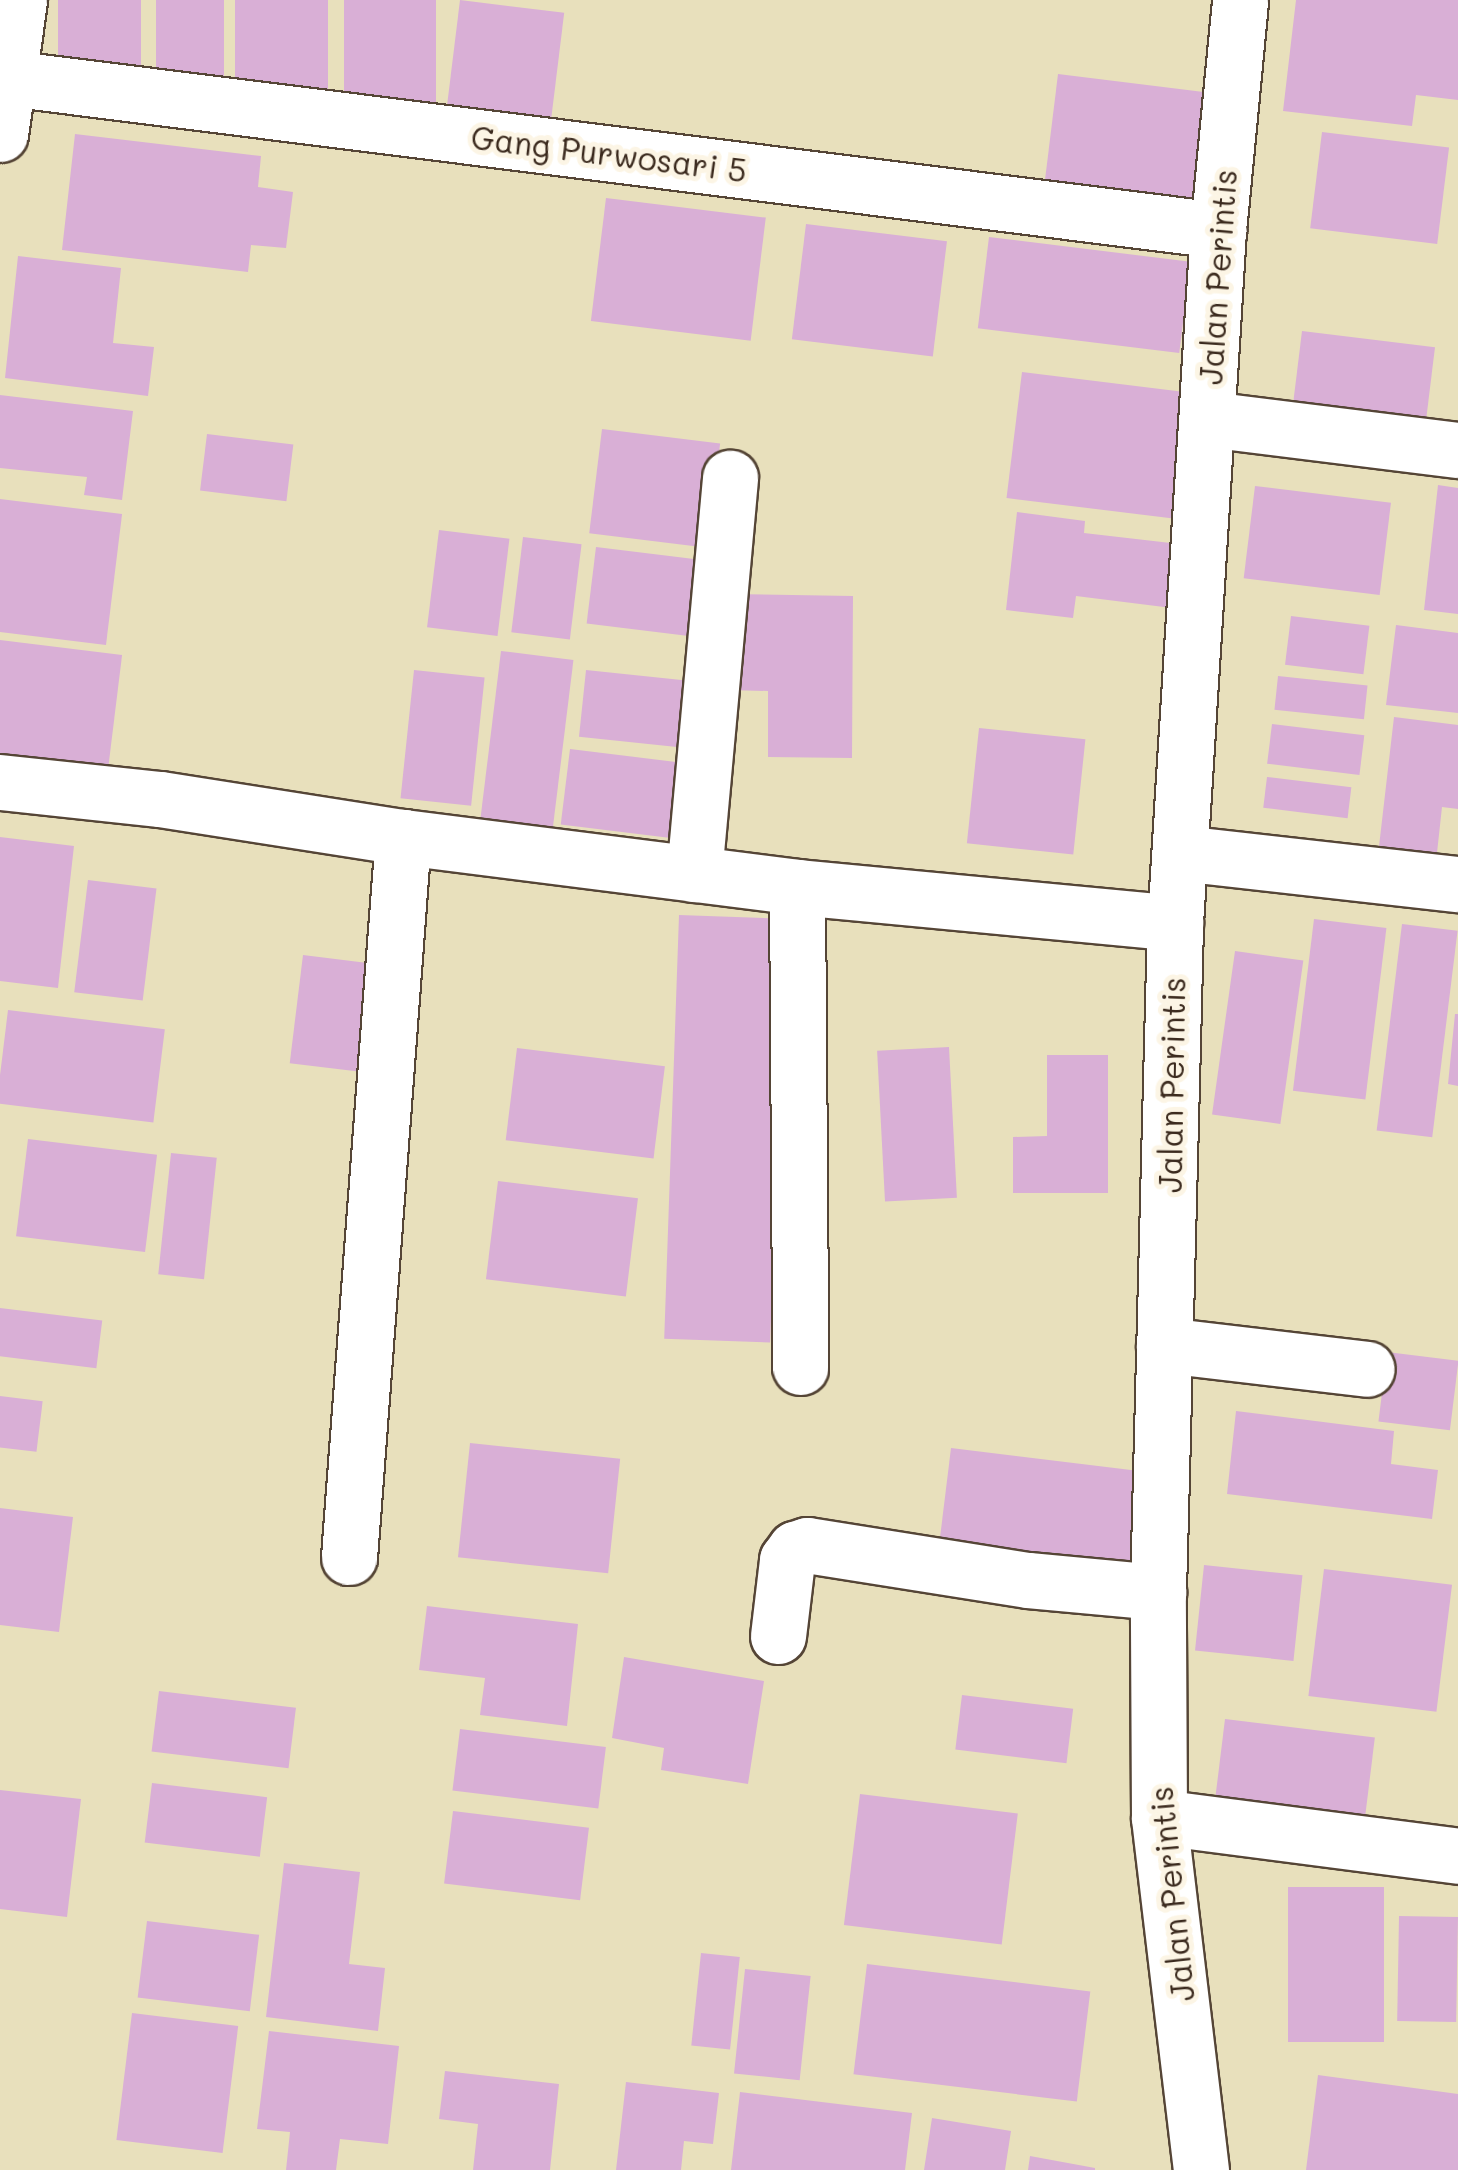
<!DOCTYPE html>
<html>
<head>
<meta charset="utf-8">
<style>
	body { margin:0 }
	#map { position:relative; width:1458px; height:2170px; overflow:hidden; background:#e8e0bc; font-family:Mali,sans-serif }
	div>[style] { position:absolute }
	.building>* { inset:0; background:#d9afd6; transform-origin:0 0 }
	.roads { filter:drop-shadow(2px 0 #554536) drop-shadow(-2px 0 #554536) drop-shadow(0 2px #554536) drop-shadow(0 -2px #554536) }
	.street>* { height:55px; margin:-27.5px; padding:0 27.5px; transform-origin:27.5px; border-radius:27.5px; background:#fff }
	span { translate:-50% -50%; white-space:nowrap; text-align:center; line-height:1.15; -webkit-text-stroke:10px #fcf5e5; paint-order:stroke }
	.street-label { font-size:32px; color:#3b2a1e }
</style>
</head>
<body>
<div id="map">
	<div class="building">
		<i style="left:58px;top:0;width:83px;height:70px"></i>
		<i style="left:156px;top:0;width:68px;height:85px"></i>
		<i style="left:235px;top:0;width:93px;height:96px"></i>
		<i style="left:344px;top:0;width:92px;height:117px"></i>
		<i style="left:460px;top:0;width:105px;height:123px;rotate:7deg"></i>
		<i style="clip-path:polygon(1296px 0,1458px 0,1458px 100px,1416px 95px,1412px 126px,1283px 111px)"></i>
		<i style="left:1058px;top:74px;width:159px;height:129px;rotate:7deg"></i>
		<i style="left:1322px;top:132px;width:128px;height:97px;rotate:7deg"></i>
		<i style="clip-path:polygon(75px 134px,261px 156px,258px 187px,293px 192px,286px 248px,251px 245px,248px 272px,62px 250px)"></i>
		<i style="left:606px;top:198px;width:161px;height:124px;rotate:7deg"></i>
		<i style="left:806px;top:224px;width:142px;height:116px;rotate:7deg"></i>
		<i style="left:989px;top:237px;width:203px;height:92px;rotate:7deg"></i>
		<i style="clip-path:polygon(18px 256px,121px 268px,113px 343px,154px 347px,148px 396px,5px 378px)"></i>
		<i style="left:1302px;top:331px;width:134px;height:81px;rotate:7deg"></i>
		<i style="left:1022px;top:372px;width:170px;height:127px;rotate:7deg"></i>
		<i style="clip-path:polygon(0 395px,133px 411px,122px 500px,84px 495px,87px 477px,0 468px)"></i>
		<i style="left:602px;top:429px;width:119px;height:105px;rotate:7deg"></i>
		<i style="left:207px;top:434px;width:87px;height:57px;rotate:7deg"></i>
		<i style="clip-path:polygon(1438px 485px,1458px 488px,1458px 614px,1424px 610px)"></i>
		<i style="left:1255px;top:486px;width:137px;height:93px;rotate:7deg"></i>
		<i style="left:0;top:499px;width:123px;height:132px;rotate:7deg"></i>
		<i style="clip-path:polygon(1017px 512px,1085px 521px,1084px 533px,1188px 545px,1180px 609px,1076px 596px,1073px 618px,1006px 610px)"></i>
		<i style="left:439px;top:530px;width:71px;height:98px;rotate:7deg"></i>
		<i style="left:523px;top:537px;width:59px;height:96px;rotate:7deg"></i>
		<i style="left:596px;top:547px;width:111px;height:77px;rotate:7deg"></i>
		<i style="clip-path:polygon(730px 594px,853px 596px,852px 758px,768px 757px,768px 691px,728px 690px)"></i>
		<i style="left:1291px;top:616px;width:79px;height:49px;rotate:7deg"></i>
		<i style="clip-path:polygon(1396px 625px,1458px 633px,1458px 713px,1386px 705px)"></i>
		<i style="left:0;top:640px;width:123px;height:126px;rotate:7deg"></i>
		<i style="left:501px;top:651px;width:73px;height:179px;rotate:7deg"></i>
		<i style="left:414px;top:670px;width:71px;height:129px;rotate:6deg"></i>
		<i style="left:586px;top:670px;width:108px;height:67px;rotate:6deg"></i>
		<i style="left:1278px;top:676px;width:90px;height:34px;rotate:6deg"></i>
		<i style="clip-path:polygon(1394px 717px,1458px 725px,1458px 809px,1442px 807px,1436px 862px,1378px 855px)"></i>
		<i style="left:1272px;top:724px;width:93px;height:40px;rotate:7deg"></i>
		<i style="left:979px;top:728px;width:107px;height:116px;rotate:6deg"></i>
		<i style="left:570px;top:749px;width:117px;height:76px;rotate:7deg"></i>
		<i style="left:1267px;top:777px;width:85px;height:31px;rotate:7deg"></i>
		<i style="clip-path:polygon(0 837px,74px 846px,58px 988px,0 981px)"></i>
		<i style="left:88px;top:880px;width:69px;height:113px;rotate:7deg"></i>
		<i style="left:679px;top:915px;width:106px;height:424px;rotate:2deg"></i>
		<i style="left:1314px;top:919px;width:73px;height:173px;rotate:7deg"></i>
		<i style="left:1402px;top:924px;width:56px;height:208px;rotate:7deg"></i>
		<i style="left:1235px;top:951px;width:69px;height:165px;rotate:8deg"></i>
		<i style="left:303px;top:955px;width:67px;height:109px;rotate:7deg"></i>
		<i style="left:8px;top:1010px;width:158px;height:94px;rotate:7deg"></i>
		<i style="clip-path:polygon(1455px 1014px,1458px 1014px,1458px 1086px,1448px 1084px)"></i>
		<i style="left:949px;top:1047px;width:151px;height:72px;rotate:87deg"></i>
		<i style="left:517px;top:1048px;width:149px;height:93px;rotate:7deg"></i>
		<i style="clip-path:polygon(1047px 1055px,1108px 1055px,1108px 1193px,1013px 1193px,1013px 1137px,1047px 1136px)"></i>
		<i style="left:28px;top:1139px;width:130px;height:98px;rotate:7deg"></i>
		<i style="left:171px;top:1153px;width:46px;height:122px;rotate:6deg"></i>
		<i style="left:498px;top:1181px;width:141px;height:99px;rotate:7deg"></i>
		<i style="left:0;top:1308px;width:103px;height:48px;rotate:7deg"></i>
		<i style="left:1387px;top:1352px;width:72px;height:70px;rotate:7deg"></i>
		<i style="left:0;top:1396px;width:43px;height:51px;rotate:7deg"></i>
		<i style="clip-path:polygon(1236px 1411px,1394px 1431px,1391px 1464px,1438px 1470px,1432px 1519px,1227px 1494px)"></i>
		<i style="left:470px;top:1443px;width:151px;height:115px;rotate:6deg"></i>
		<i style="left:951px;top:1448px;width:202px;height:105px;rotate:7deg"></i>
		<i style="clip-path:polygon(0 1508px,73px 1517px,59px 1632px,0 1625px)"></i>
		<i style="left:1204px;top:1565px;width:99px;height:86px;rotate:6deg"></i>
		<i style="left:1324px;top:1569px;width:129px;height:128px;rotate:7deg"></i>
		<i style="clip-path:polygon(427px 1606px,578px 1624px,567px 1726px,480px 1715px,485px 1678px,419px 1670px)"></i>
		<i style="clip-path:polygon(624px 1657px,764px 1681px,748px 1784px,661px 1770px,664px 1748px,612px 1738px)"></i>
		<i style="left:159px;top:1691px;width:138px;height:61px;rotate:7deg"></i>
		<i style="left:962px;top:1695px;width:112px;height:55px;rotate:7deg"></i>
		<i style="left:1225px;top:1719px;width:151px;height:85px;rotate:7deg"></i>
		<i style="left:460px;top:1729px;width:147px;height:62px;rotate:7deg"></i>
		<i style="left:152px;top:1783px;width:116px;height:60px;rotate:7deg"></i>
		<i style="clip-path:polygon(0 1790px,81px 1799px,67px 1917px,0 1909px)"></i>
		<i style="left:860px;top:1794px;width:159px;height:132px;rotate:7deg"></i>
		<i style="left:453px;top:1811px;width:137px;height:73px;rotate:7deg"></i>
		<i style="clip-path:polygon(284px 1863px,360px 1872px,349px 1964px,385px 1968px,378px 2031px,266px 2017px)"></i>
		<i style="left:1288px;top:1887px;width:96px;height:155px"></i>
		<i style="left:1399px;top:1916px;width:59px;height:105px;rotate:1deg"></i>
		<i style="left:147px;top:1921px;width:113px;height:77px;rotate:7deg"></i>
		<i style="left:701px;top:1953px;width:39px;height:93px;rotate:6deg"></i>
		<i style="left:867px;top:1964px;width:225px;height:111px;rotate:7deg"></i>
		<i style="left:745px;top:1969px;width:66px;height:105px;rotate:6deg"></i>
		<i style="left:132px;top:2013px;width:107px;height:128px;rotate:7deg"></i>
		<i style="clip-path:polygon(269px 2031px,399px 2046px,388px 2144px,340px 2139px,336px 2170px,286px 2170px,290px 2132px,257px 2129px)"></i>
		<i style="clip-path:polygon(445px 2071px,559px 2084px,550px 2170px,473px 2170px,478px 2124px,439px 2119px)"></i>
		<i style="clip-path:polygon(1318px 2075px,1458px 2094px,1458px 2170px,1306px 2170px)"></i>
		<i style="clip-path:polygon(626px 2082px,719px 2093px,713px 2144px,684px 2141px,681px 2170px,616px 2170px)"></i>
		<i style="clip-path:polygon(740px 2092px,912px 2113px,905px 2170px,731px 2170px)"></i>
		<i style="clip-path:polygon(932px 2118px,1011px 2131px,1005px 2170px,924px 2170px)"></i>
		<i style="clip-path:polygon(1030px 2156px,1095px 2168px,1095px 2170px,1028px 2170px)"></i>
	</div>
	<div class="roads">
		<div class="street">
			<i style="left:0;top:77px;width:1228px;rotate:7.16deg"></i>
			<i style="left:0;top:134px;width:135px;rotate:-81.9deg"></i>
			<i style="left:1208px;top:419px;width:252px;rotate:7.1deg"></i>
			<i style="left:0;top:782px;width:161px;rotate:6.1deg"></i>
			<i style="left:160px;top:799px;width:246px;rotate:8.9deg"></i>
			<i style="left:403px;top:837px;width:397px;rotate:7.2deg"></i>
			<i style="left:797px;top:887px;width:380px;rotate:5.4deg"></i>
			<i style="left:1180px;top:853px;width:280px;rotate:6.4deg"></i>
			<i style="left:694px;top:874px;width:398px;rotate:-84.8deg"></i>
			<i style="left:797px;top:887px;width:480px;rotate:89.6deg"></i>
			<i style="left:1164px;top:1345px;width:204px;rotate:6.7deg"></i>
			<i style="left:349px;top:1557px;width:722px;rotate:-85.71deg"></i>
			<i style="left:778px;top:1636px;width:77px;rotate:-83.2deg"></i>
			<i style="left:787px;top:1560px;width:14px;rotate:-54deg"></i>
			<i style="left:795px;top:1549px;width:13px;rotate:-18deg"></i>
			<i style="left:807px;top:1545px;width:224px;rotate:9deg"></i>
			<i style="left:1028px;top:1580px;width:131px;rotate:5.3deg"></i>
			<i style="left:1159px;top:1817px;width:302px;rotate:7.4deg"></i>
			<i style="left:1201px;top:2170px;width:355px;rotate:-96.8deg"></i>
			<i style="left:1159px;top:1817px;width:225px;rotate:-90.3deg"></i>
			<i style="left:1158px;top:1592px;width:669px;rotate:-88.54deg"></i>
			<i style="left:1175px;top:923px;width:694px;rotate:-86.45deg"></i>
			<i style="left:1218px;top:230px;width:231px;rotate:-84.5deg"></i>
		</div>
	</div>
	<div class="street-label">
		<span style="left:609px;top:153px;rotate:7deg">Gang Purwosari 5</span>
		<span style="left:1217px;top:277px;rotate:-86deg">Jalan Perintis</span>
		<span style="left:1171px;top:1085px;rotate:-89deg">Jalan Perintis</span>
		<span style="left:1171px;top:1894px;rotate:-96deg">Jalan Perintis</span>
	</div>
</div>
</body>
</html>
